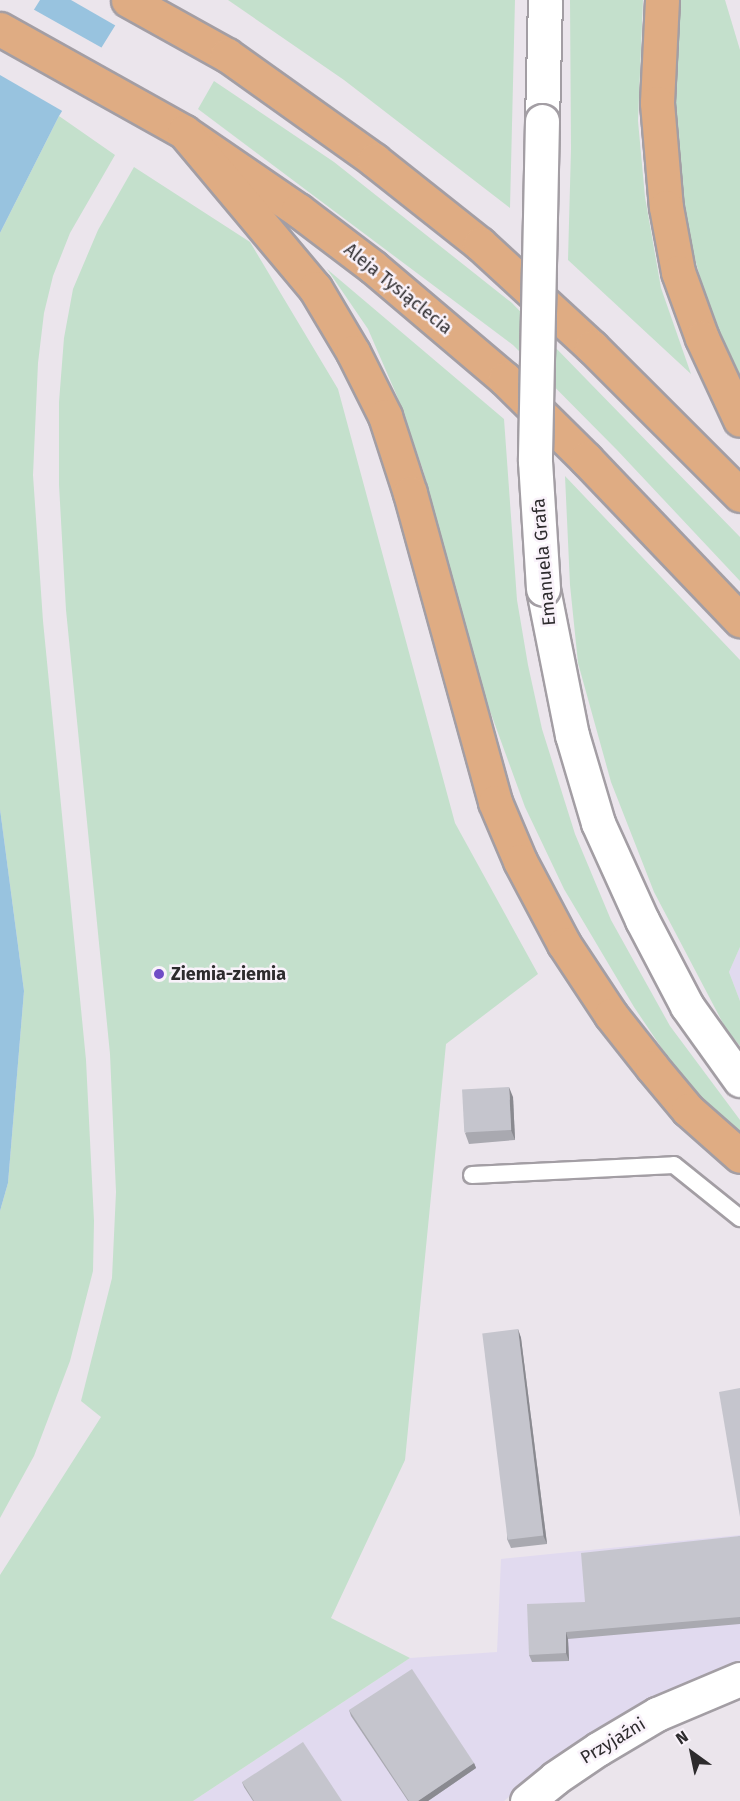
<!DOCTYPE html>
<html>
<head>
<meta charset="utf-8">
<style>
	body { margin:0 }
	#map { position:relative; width:740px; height:1801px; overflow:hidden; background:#ebe5ec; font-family:"Fira Sans",sans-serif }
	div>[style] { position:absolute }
	.industrial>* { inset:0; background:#e1daef }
	.green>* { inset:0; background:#c4e0cc }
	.water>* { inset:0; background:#98c3df }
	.pier>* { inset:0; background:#ebe5ec }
	.roads { filter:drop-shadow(2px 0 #a39ea4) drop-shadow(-2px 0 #a39ea4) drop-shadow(0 2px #a39ea4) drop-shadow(0 -2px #a39ea4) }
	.service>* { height:16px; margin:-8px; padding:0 8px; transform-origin:8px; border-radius:8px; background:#fff }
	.minor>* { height:33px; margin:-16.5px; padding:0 16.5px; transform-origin:16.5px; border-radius:16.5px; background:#fff }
	.secondary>* { height:33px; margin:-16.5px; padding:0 16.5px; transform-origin:16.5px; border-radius:16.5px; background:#fff }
	.primary>* { height:33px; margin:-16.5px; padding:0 16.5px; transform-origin:16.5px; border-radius:16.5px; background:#dfac83 }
	.bridges { filter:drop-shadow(2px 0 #a39ea4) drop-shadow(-2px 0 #a39ea4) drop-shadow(0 2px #a39ea4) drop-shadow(0 -2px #a39ea4) }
	.secondary-bridge>* { height:33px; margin:-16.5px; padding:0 16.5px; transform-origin:16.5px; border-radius:16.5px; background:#fff }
	.wall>* { inset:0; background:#a9a9b0 }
	.shaded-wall>* { inset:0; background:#8a8a90 }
	.building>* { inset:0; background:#c5c5cd; transform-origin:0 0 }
	.dots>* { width:16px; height:16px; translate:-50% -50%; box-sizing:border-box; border:3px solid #f9f2fa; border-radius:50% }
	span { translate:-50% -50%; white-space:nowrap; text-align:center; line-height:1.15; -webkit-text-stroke:5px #f9f2fa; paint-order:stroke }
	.street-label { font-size:18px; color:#2d2b2d }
	.poi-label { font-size:18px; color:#2d2b2d; font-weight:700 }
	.left { translate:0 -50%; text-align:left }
	.north { position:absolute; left:662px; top:1723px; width:60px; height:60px; -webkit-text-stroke:4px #f9f2fa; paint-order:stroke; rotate:327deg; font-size:16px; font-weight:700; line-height:24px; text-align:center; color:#2d2b2d }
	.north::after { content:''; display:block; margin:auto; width:21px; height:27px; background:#2d2b2d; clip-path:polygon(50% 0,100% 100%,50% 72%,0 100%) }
</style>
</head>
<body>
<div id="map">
	<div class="industrial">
		<i style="clip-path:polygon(740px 947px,740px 1001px,729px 972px)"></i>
		<i style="clip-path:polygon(740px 1535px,740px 1665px,659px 1696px,550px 1762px,504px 1801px,193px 1801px,410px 1658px,497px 1652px,501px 1559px)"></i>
	</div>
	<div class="green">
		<i style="clip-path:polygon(228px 0,515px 0,510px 208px,344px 80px)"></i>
		<i style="clip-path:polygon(570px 0,643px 0,638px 121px,645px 197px,661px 288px,691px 374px,568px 260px,571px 149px)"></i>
		<i style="clip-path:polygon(681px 0,725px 0,740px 50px,740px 386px,730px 366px,706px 298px,689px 238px,676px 164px,674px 85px)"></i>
		<i style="clip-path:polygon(214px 81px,334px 162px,512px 303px,740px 537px,740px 581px,617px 450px,513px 345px,198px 109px)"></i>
		<i style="clip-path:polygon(59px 116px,115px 155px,70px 233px,53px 276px,44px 313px,38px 363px,33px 475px,43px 621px,86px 1060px,94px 1221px,93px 1271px,70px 1361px,34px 1456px,0 1518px,0 1211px,8px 1183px,24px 991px,0 809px,0 233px)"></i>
		<i style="clip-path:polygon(134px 167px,250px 242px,338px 389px,455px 823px,538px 974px,446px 1044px,405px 1460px,331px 1618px,410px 1658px,193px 1801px,0 1801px,0 1575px,101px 1417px,81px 1401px,112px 1278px,116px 1192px,110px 1054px,66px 610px,59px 485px,59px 402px,64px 338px,73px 289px,98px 230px)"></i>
		<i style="clip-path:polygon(327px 269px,504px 419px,517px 600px,528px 665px,542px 729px,575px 834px,611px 920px,670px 1026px,740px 1120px,740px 1139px,694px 1096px,634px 1007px,564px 889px,525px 807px,486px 700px,423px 470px,397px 396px,368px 329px)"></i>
		<i style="clip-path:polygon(565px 476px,740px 660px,740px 947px,729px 972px,740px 1001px,740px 1046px,726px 1029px,654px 892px,611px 782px,578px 663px,570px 585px)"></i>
	</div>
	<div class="water">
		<i style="clip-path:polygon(40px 0,131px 0,59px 116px,0 233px,0 64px)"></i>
		<i style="clip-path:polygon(0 809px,24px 991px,8px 1183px,0 1211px)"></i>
	</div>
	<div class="pier">
		<i style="clip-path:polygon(71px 0,134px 0,118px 27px)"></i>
		<i style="clip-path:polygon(31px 8px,104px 49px,64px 112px,0 75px,0 58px)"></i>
	</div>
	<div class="roads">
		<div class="service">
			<i style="left:472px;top:1175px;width:202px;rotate:-2.8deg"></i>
			<i style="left:674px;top:1165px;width:85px;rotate:38.8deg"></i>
		</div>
		<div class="minor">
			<i style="left:527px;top:1801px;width:36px;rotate:-39deg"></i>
			<i style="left:555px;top:1778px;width:52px;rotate:-34deg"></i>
			<i style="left:598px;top:1749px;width:69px;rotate:-30.7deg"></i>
			<i style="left:657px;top:1714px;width:90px;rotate:-22.9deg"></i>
		</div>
		<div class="secondary">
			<i style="left:542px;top:121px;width:121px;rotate:-88.6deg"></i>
			<i style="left:543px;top:589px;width:149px;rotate:78.8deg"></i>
			<i style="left:572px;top:735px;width:92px;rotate:73.5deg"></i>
			<i style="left:598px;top:823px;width:107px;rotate:65.6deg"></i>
			<i style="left:642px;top:920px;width:97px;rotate:62.4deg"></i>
			<i style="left:687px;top:1006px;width:91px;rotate:54.4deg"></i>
		</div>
		<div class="primary">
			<i style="left:128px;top:0;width:113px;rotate:29.1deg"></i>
			<i style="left:227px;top:55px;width:181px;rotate:35.5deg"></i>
			<i style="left:374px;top:160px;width:135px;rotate:38.4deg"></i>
			<i style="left:480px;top:244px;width:152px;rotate:42.6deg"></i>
			<i style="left:592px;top:347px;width:209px;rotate:45deg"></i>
			<i style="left:662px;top:0;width:103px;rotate:92.8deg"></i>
			<i style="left:657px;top:103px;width:104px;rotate:85.1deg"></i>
			<i style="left:666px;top:207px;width:66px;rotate:79.5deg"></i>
			<i style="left:678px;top:272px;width:70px;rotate:70deg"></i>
			<i style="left:702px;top:338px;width:90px;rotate:65.1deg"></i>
			<i style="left:0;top:29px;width:211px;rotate:29.2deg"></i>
			<i style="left:184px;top:132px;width:138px;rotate:34.4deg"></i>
			<i style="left:298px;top:210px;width:94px;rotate:37.2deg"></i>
			<i style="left:373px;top:267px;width:173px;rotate:40.3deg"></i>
			<i style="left:505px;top:379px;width:114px;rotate:44.6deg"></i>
			<i style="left:586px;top:459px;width:223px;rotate:46.3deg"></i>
			<i style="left:184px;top:132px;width:204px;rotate:50deg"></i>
			<i style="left:315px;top:288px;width:74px;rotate:59.3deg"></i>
			<i style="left:353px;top:352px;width:72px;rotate:63.4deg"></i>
			<i style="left:385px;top:416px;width:81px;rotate:72deg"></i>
			<i style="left:410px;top:493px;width:320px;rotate:74.6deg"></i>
			<i style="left:495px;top:802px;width:64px;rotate:67deg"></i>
			<i style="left:520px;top:861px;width:94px;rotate:62.1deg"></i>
			<i style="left:564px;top:944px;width:85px;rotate:56.5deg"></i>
			<i style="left:611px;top:1015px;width:66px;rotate:51.7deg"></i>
			<i style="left:652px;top:1067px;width:56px;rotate:50.1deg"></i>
			<i style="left:688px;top:1110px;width:69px;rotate:41.5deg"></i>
		</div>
	</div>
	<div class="bridges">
		<div class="secondary-bridge">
			<i style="left:542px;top:121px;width:340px;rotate:91.2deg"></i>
			<i style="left:535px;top:461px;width:128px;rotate:86.4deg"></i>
		</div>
	</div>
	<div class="wall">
		<i style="clip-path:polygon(513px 1097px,515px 1140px,469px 1144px,465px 1133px)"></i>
		<i style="clip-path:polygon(518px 1329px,521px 1338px,547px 1544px,511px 1548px,507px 1539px)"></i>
		<i style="clip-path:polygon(740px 1536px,740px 1624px,568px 1639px,569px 1661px,532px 1662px,529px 1655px,585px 1602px)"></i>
		<i style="clip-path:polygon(349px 1710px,474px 1763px,476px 1768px,428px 1801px,408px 1801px,351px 1716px)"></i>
		<i style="clip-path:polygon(242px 1782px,342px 1801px,253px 1801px,244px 1787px)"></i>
	</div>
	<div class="shaded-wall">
		<i style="clip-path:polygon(509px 1087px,513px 1097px,515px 1140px,511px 1130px)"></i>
		<i style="clip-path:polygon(518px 1329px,521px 1338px,547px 1544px,543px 1535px)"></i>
		<i style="clip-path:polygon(566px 1632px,568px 1639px,569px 1661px,566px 1653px)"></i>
		<i style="clip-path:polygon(474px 1763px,476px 1768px,428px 1801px,418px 1801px)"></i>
	</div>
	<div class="building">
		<i style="left:509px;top:1087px;width:43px;height:47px;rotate:87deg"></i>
		<i style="left:518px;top:1329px;width:208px;height:36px;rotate:83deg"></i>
		<i style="clip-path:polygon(740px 1388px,740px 1517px,719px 1392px)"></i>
		<i style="clip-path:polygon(740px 1536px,740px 1617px,566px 1632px,566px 1653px,529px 1655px,527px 1604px,585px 1602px,581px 1553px)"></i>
		<i style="clip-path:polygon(412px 1669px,474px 1763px,418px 1801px,409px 1801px,349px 1710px)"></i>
		<i style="clip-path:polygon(303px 1742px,342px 1801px,254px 1801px,242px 1782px)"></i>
	</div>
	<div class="dots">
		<i style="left:159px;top:974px;background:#704dc6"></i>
	</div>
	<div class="street-label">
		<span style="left:398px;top:289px;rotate:39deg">Aleja Tysiąclecia</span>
		<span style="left:544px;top:562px;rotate:-95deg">Emanuela Grafa</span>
		<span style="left:613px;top:1741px;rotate:-31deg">Przyjaźni</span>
	</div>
	<div class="poi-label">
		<span class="left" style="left:171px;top:974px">Ziemia-ziemia</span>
	</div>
	<div class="north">N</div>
</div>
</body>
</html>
